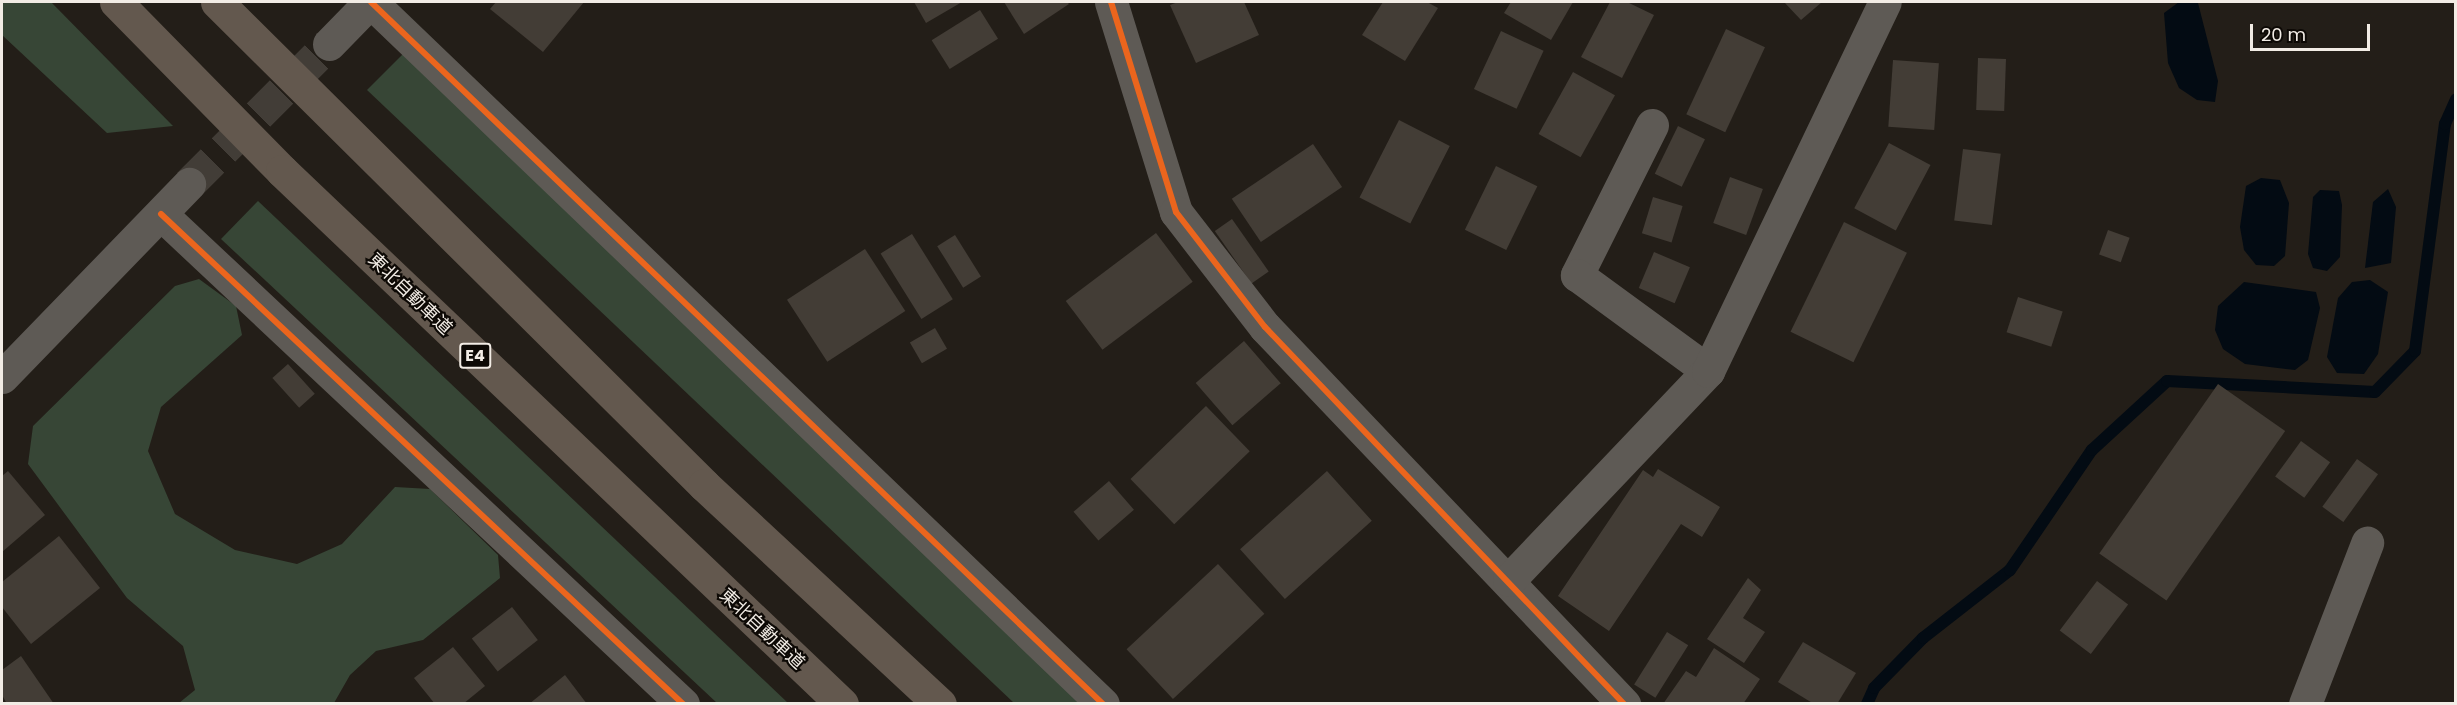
<!DOCTYPE html>
<html>
<head>
<meta charset="utf-8">
<style>
	body { margin:0 }
	#map { position:relative; width:2457px; height:705px; overflow:hidden; background:#231e18; font-family:Poppins,"Noto Sans JP",sans-serif }
	div>[style] { position:absolute }
	.green>* { inset:0; background:#374636 }
	.water>* { inset:0; background:#030b13 }
	.stream>* { height:12px; margin:-6px; padding:0 6px; transform-origin:6px; border-radius:6px; background:#030b13 }
	.building>* { inset:0; background:#433d36; transform-origin:0 0 }
	.secondary-tunnel>* { height:33px; margin-top:-16.5px; transform-origin:0; background:repeating-linear-gradient(90deg,#423d37 0 33px,transparent 0 49px) }
	.street>* { height:33px; margin:-16.5px; padding:0 16.5px; transform-origin:16.5px; border-radius:16.5px; background:#5e5a55 }
	.secondary>* { height:33px; margin:-16.5px; padding:0 16.5px; transform-origin:16.5px; border-radius:16.5px; background:#5e5a55 }
	.highway>* { height:33px; margin:-16.5px; padding:0 16.5px; transform-origin:16.5px; border-radius:16.5px; background:#63584e }
	.cycleway>* { height:6px; margin:-3px; padding:0 3px; transform-origin:3px; border-radius:3px; background:#eb651d }
	span { translate:-50% -50%; white-space:nowrap; text-align:center; line-height:1.15; -webkit-text-stroke:4.5px #0d0905; paint-order:stroke }
	.shield-label span { padding:2px 4px; background:#0d0905; border:2px solid; border-radius:4px; -webkit-text-stroke-width:0 }
	.shield-label { font-size:16px; color:#f2ece5; font-weight:700 }
	.street-label { font-size:18px; color:#f2ece5 }
	.frame { position:absolute; inset:0; border:3px solid #f2ece5; pointer-events:none }
	.scale { position:absolute; left:2250px; top:24px; width:120px; height:27px; box-sizing:border-box; border:3px solid #f2ece5; border-top:0; padding-left:8px; font-size:18px; line-height:21px; white-space:nowrap; color:#f2ece5; -webkit-text-stroke:4px #0d0905; paint-order:stroke }
</style>
</head>
<body>
<div id="map">
	<div class="green">
		<i style="clip-path:polygon(2px 2px,51px 2px,173px 126px,107px 133px,2px 35px)"></i>
		<i style="clip-path:polygon(406px 51px,1081px 703px,1014px 703px,367px 90px)"></i>
		<i style="clip-path:polygon(258px 201px,788px 703px,717px 703px,221px 239px)"></i>
		<i style="clip-path:polygon(199px 279px,236px 306px,242px 335px,161px 407px,148px 451px,175px 514px,235px 550px,297px 564px,342px 544px,395px 487px,430px 489px,498px 555px,500px 578px,423px 640px,376px 651px,350px 675px,334px 703px,179px 703px,195px 690px,183px 646px,127px 598px,28px 464px,33px 426px,175px 286px)"></i>
	</div>
	<div class="water">
		<i style="clip-path:polygon(2179px 2px,2198px 3px,2218px 81px,2215px 102px,2197px 100px,2179px 88px,2168px 63px,2164px 13px)"></i>
		<i style="clip-path:polygon(2261px 178px,2280px 180px,2289px 203px,2285px 256px,2274px 266px,2256px 265px,2244px 250px,2240px 227px,2246px 186px)"></i>
		<i style="clip-path:polygon(2388px 189px,2396px 207px,2391px 263px,2365px 268px,2373px 202px)"></i>
		<i style="clip-path:polygon(2320px 190px,2339px 191px,2342px 205px,2340px 257px,2327px 271px,2313px 268px,2308px 254px,2313px 197px)"></i>
		<i style="clip-path:polygon(2370px 280px,2388px 292px,2378px 354px,2364px 374px,2337px 373px,2327px 357px,2338px 298px,2352px 282px)"></i>
		<i style="clip-path:polygon(2244px 282px,2316px 292px,2320px 308px,2308px 360px,2295px 370px,2245px 364px,2223px 349px,2215px 330px,2218px 306px)"></i>
	</div>
	<div class="stream">
		<i style="left:1867px;top:704px;width:17px;rotate:-66deg"></i>
		<i style="left:1874px;top:688px;width:70px;rotate:-45.6deg"></i>
		<i style="left:1923px;top:638px;width:110px;rotate:-38deg"></i>
		<i style="left:2010px;top:570px;width:145px;rotate:-55.7deg"></i>
		<i style="left:2092px;top:450px;width:102px;rotate:-42.6deg"></i>
		<i style="left:2167px;top:381px;width:208px;rotate:3deg"></i>
		<i style="left:2375px;top:392px;width:57px;rotate:-45.7deg"></i>
		<i style="left:2415px;top:351px;width:229px;rotate:-82.5deg"></i>
		<i style="left:2445px;top:124px;width:27px;rotate:-66deg"></i>
	</div>
	<div class="building">
		<i style="clip-path:polygon(496px 2px,584px 2px,543px 52px,490px 9px)"></i>
		<i style="clip-path:polygon(914px 2px,962px 2px,926px 23px)"></i>
		<i style="clip-path:polygon(1004px 2px,1067px 2px,1069px 4px,1024px 34px)"></i>
		<i style="clip-path:polygon(1178px 2px,1244px 2px,1259px 35px,1196px 63px,1170px 5px)"></i>
		<i style="clip-path:polygon(1383px 2px,1427px 2px,1438px 8px,1405px 61px,1362px 35px)"></i>
		<i style="clip-path:polygon(1511px 2px,1573px 2px,1551px 40px,1504px 13px)"></i>
		<i style="clip-path:polygon(1610px 2px,1627px 2px,1654px 15px,1622px 78px,1581px 57px)"></i>
		<i style="clip-path:polygon(1784px 2px,1822px 2px,1801px 20px)"></i>
		<i style="left:980px;top:10px;width:34px;height:57px;rotate:58deg"></i>
		<i style="left:1726px;top:29px;width:43px;height:94px;rotate:25deg"></i>
		<i style="left:1501px;top:31px;width:47px;height:64px;rotate:25deg"></i>
		<i style="left:1978px;top:58px;width:28px;height:52px;rotate:2deg"></i>
		<i style="left:1893px;top:60px;width:46px;height:67px;rotate:4deg"></i>
		<i style="left:1573px;top:72px;width:48px;height:71px;rotate:29deg"></i>
		<i style="left:1399px;top:120px;width:57px;height:87px;rotate:27deg"></i>
		<i style="left:1678px;top:126px;width:30px;height:53px;rotate:26deg"></i>
		<i style="left:1889px;top:143px;width:47px;height:74px;rotate:28deg"></i>
		<i style="left:1313px;top:144px;width:52px;height:98px;rotate:56deg"></i>
		<i style="left:1963px;top:149px;width:38px;height:72px;rotate:7deg"></i>
		<i style="left:1496px;top:166px;width:46px;height:71px;rotate:26deg"></i>
		<i style="left:1730px;top:177px;width:35px;height:49px;rotate:20deg"></i>
		<i style="left:1653px;top:197px;width:31px;height:38px;rotate:17deg"></i>
		<i style="left:1232px;top:219px;width:64px;height:21px;rotate:55deg"></i>
		<i style="left:1844px;top:222px;width:70px;height:122px;rotate:26deg"></i>
		<i style="left:2108px;top:230px;width:23px;height:26px;rotate:20deg"></i>
		<i style="left:1156px;top:233px;width:61px;height:113px;rotate:53deg"></i>
		<i style="left:912px;top:234px;width:77px;height:37px;rotate:58deg"></i>
		<i style="left:955px;top:235px;width:49px;height:21px;rotate:58deg"></i>
		<i style="left:865px;top:249px;width:74px;height:93px;rotate:57deg"></i>
		<i style="left:1654px;top:252px;width:39px;height:39px;rotate:23deg"></i>
		<i style="left:2018px;top:297px;width:47px;height:37px;rotate:18deg"></i>
		<i style="left:935px;top:328px;width:24px;height:29px;rotate:60deg"></i>
		<i style="left:1244px;top:341px;width:56px;height:64px;rotate:49deg"></i>
		<i style="left:288px;top:364px;width:40px;height:21px;rotate:48deg"></i>
		<i style="left:2218px;top:384px;width:82px;height:207px;rotate:35deg"></i>
		<i style="left:1206px;top:406px;width:63px;height:105px;rotate:46deg"></i>
		<i style="left:2301px;top:441px;width:36px;height:44px;rotate:36deg"></i>
		<i style="left:2357px;top:459px;width:26px;height:59px;rotate:36deg"></i>
		<i style="clip-path:polygon(1658px 469px,1720px 507px,1702px 537px,1681px 524px,1609px 631px,1558px 596px,1643px 470px,1653px 477px)"></i>
		<i style="clip-path:polygon(8px 471px,45px 515px,2px 552px,2px 476px)"></i>
		<i style="left:1327px;top:471px;width:67px;height:117px;rotate:48deg"></i>
		<i style="left:1109px;top:481px;width:38px;height:47px;rotate:49deg"></i>
		<i style="clip-path:polygon(59px 536px,100px 588px,31px 644px,2px 607px,2px 582px)"></i>
		<i style="left:1218px;top:564px;width:68px;height:125px;rotate:47deg"></i>
		<i style="clip-path:polygon(1748px 578px,1761px 590px,1743px 618px,1765px 632px,1744px 663px,1707px 639px)"></i>
		<i style="left:2097px;top:581px;width:39px;height:62px;rotate:37deg"></i>
		<i style="left:512px;top:607px;width:42px;height:51px;rotate:52deg"></i>
		<i style="left:1667px;top:632px;width:25px;height:62px;rotate:32deg"></i>
		<i style="clip-path:polygon(1803px 642px,1856px 673px,1837px 704px,1814px 704px,1778px 682px)"></i>
		<i style="clip-path:polygon(453px 647px,485px 686px,463px 704px,435px 704px,414px 678px)"></i>
		<i style="clip-path:polygon(1714px 648px,1760px 679px,1743px 704px,1663px 704px,1686px 671px,1696px 677px)"></i>
		<i style="clip-path:polygon(21px 656px,54px 704px,7px 704px,2px 695px,2px 670px)"></i>
		<i style="clip-path:polygon(565px 675px,587px 704px,529px 704px)"></i>
	</div>
	<div class="secondary-tunnel">
		<i style="left:189px;top:184px;width:198px;rotate:-45deg"></i>
	</div>
	<div class="street">
		<i style="left:371px;top:2px;width:1014px;rotate:43.8deg"></i>
		<i style="left:1111px;top:2px;width:220px;rotate:72.8deg"></i>
		<i style="left:1176px;top:212px;width:145px;rotate:52.3deg"></i>
		<i style="left:1265px;top:327px;width:521px;rotate:46.4deg"></i>
		<i style="left:1652px;top:125px;width:168px;rotate:116.6deg"></i>
		<i style="left:1577px;top:275px;width:162px;rotate:36.2deg"></i>
		<i style="left:161px;top:214px;width:716px;rotate:43.19deg"></i>
		<i style="left:1509px;top:580px;width:289px;rotate:-46.4deg"></i>
		<i style="left:1708px;top:371px;width:409px;rotate:-64.4deg"></i>
		<i style="left:2305px;top:704px;width:173px;rotate:-68.9deg"></i>
	</div>
	<div class="secondary">
		<i style="left:329px;top:44px;width:59px;rotate:-45.7deg"></i>
		<i style="left:2px;top:377px;width:269px;rotate:-45.9deg"></i>
	</div>
	<div class="highway">
		<i style="left:116px;top:2px;width:237px;rotate:45.5deg"></i>
		<i style="left:282px;top:171px;width:773px;rotate:43.58deg"></i>
		<i style="left:217px;top:2px;width:686px;rotate:44.76deg"></i>
		<i style="left:704px;top:485px;width:322px;rotate:42.9deg"></i>
	</div>
	<div class="cycleway">
		<i style="left:371px;top:2px;width:1014px;rotate:43.8deg"></i>
		<i style="left:1111px;top:2px;width:220px;rotate:72.8deg"></i>
		<i style="left:1176px;top:212px;width:145px;rotate:52.3deg"></i>
		<i style="left:1265px;top:327px;width:521px;rotate:46.4deg"></i>
		<i style="left:161px;top:214px;width:716px;rotate:43.19deg"></i>
	</div>
	<div class="shield-label">
		<span style="left:475px;top:356px">E4</span>
	</div>
	<div class="street-label">
		<span style="left:410px;top:294px;rotate:44deg">東北自動車道</span>
		<span style="left:762px;top:629px;rotate:43deg">東北自動車道</span>
	</div>
	<div class="frame"></div>
	<div class="scale">20 m</div>
</div>
</body>
</html>
